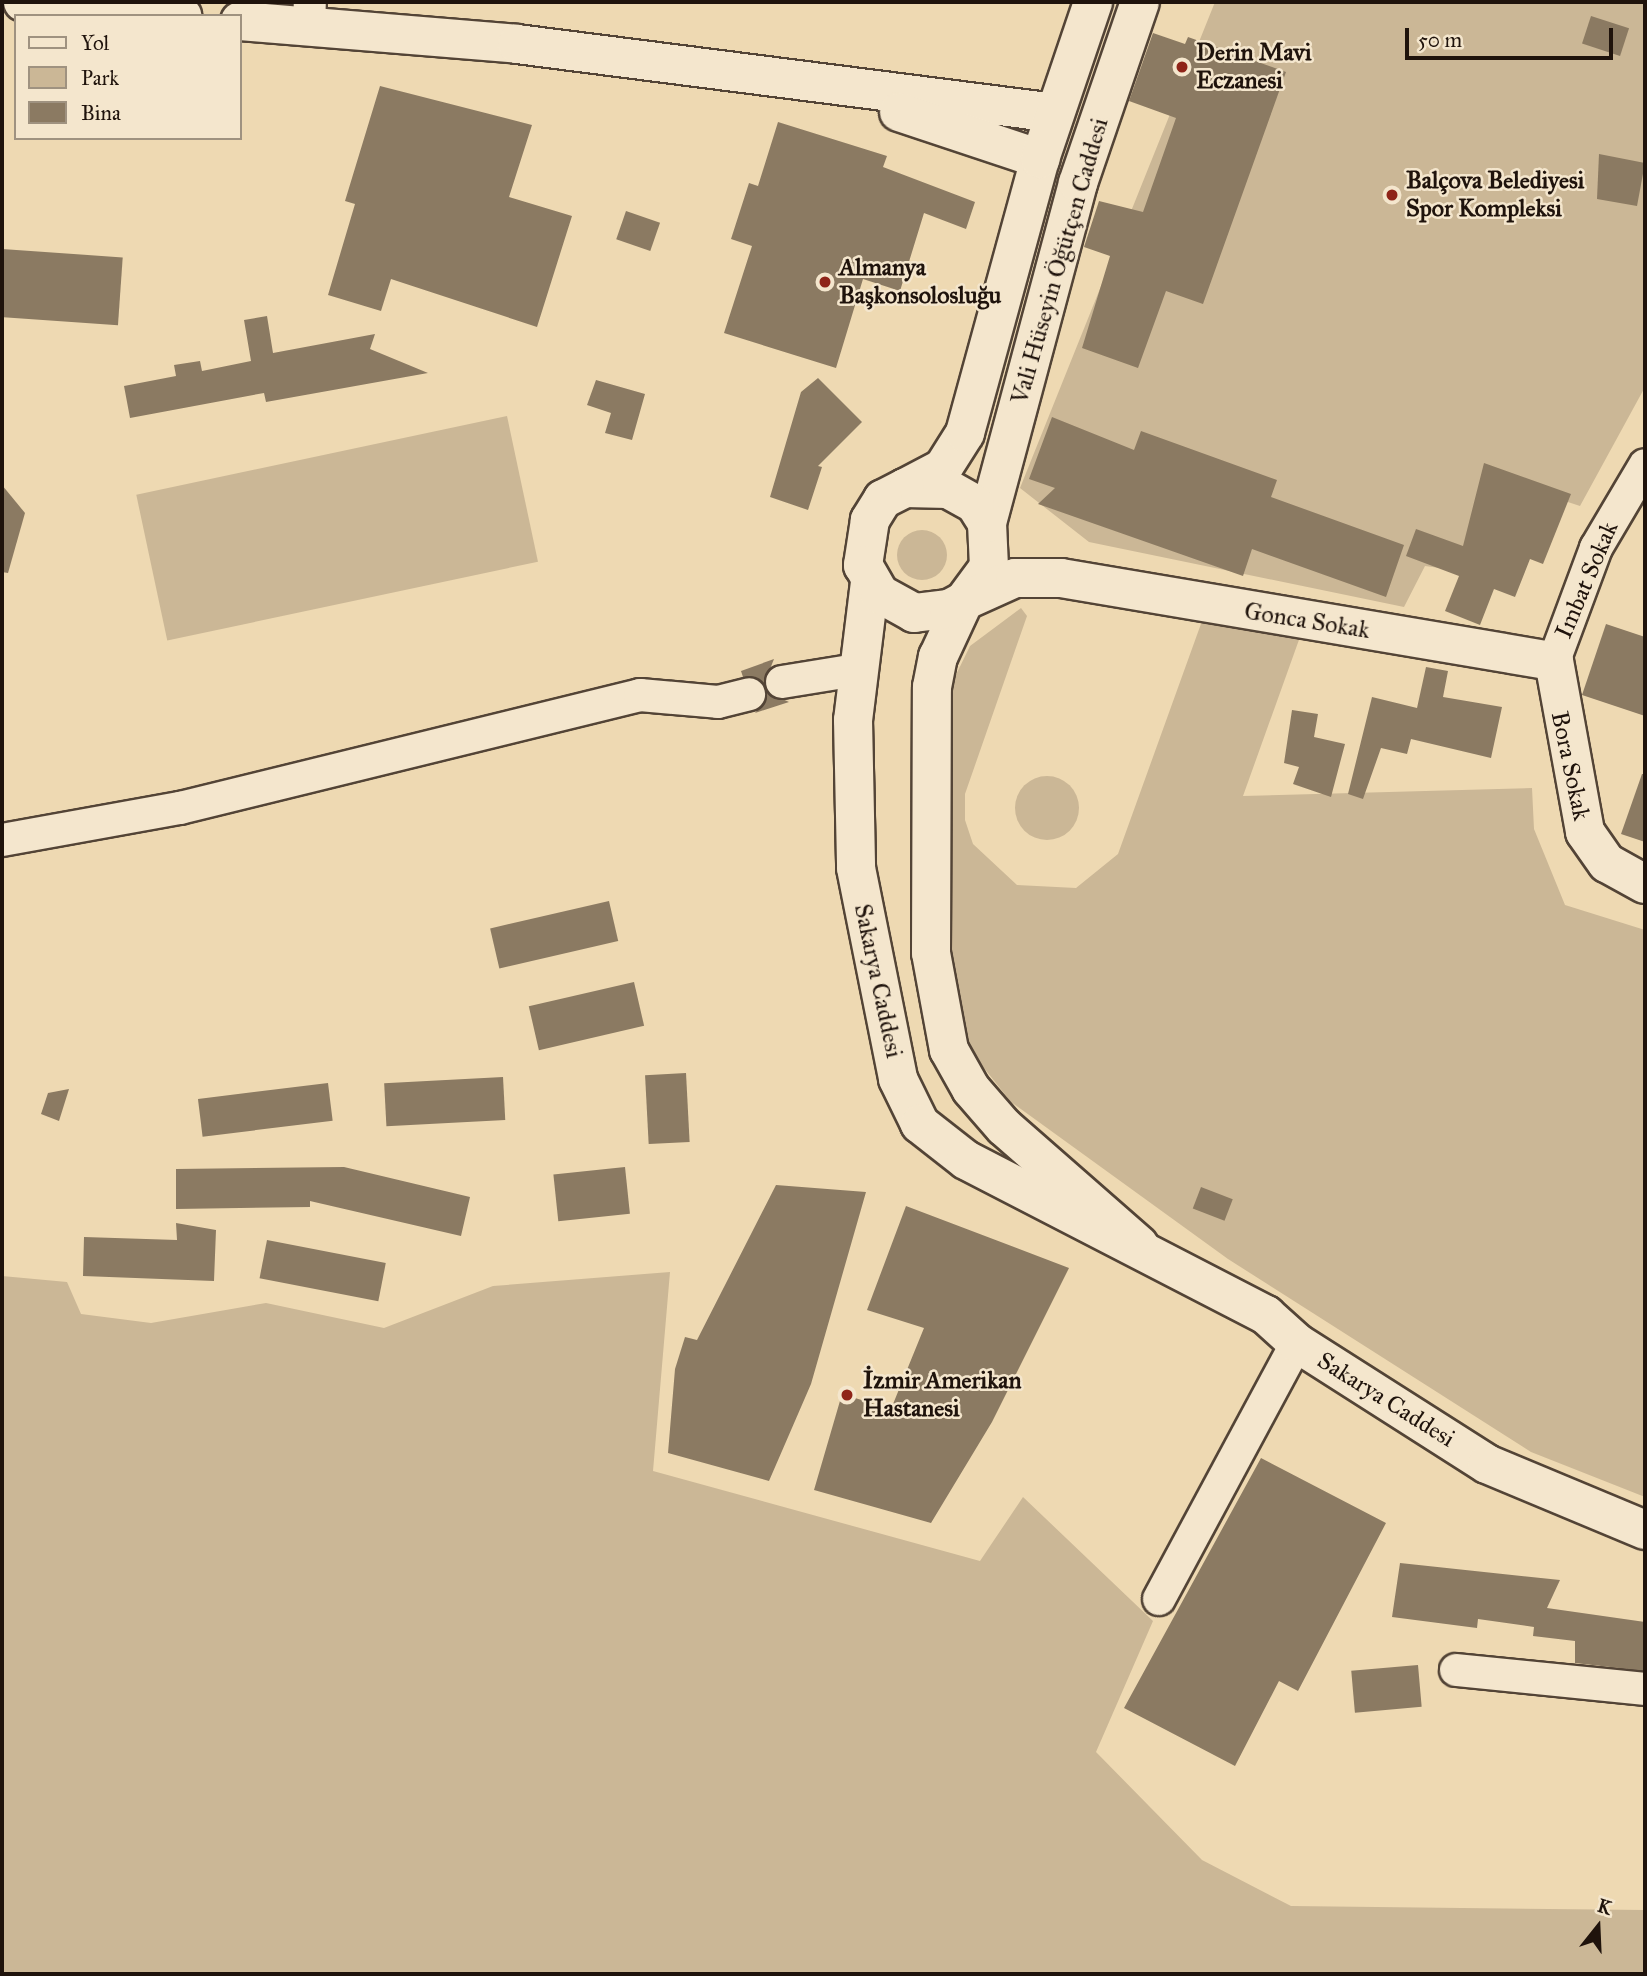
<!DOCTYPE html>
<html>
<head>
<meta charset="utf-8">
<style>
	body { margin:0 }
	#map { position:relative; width:1647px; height:1976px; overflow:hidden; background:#eed9b2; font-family:"IM FELL Great Primer",serif }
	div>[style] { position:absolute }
	.green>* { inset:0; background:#cbb796; transform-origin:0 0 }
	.round { border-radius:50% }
	.building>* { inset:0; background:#8b7a62; transform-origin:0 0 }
	.roads { filter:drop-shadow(2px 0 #534436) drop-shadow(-2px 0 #534436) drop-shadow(0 2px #534436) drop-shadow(0 -2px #534436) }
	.street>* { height:32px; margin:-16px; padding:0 16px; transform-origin:16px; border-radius:16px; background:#f4e6cd }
	.secondary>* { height:38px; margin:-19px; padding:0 19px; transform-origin:19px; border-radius:19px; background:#f4e6cd }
	.dots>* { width:19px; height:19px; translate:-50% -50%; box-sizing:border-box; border:4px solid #f4e6cd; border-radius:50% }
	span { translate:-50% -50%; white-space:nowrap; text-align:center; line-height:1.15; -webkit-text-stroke:5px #f4e6cd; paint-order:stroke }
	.poi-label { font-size:24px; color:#1f130c; font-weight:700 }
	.left { translate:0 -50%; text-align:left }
	.street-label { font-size:24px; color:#1f130c }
	.frame { position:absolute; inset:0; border:4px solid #1f130c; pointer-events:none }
	.legend { position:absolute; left:14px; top:14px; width:228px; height:126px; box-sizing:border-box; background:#f4e6cd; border:2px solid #9f9280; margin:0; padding:9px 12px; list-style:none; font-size:21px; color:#1f130c }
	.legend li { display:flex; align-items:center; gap:14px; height:35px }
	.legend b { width:35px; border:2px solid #9f9280 }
	.north { position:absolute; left:1563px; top:1892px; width:70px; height:70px; -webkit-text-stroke:5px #f4e6cd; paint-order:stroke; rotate:18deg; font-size:19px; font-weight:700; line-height:28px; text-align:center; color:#1f130c }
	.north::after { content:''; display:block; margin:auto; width:24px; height:32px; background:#1f130c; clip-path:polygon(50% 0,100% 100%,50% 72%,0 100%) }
	.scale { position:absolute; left:1405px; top:28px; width:208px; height:32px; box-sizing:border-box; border:4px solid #1f130c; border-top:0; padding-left:9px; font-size:21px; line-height:24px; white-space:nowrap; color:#1f130c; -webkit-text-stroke:5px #f4e6cd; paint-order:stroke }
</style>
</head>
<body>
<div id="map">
	<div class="green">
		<i style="clip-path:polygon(1215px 2px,1645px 2px,1645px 387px,1580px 506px,1510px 483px,1469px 572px,1425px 566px,1404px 607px,1089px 542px,1020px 488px)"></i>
		<i style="left:507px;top:416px;width:149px;height:379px;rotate:78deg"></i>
		<i class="round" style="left:897px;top:530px;width:50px;height:50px"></i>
		<i style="clip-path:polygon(1021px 608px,1027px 616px,965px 794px,965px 820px,973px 844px,1017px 885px,1076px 888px,1118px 854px,1202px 621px,1300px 637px,1243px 796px,1532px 788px,1534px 829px,1565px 905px,1645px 930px,1645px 1497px,1531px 1452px,1228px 1259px,1011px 1102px,972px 1053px,949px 961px,951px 685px,970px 646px)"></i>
		<i class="round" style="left:1015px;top:776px;width:64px;height:64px"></i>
		<i style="clip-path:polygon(670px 1272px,653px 1471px,980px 1561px,1023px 1497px,1153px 1621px,1096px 1752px,1202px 1860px,1291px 1906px,1645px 1910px,1645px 1974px,2px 1974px,2px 1276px,67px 1282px,81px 1314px,151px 1323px,266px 1303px,384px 1328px,493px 1286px)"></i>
	</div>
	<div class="building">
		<i style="left:1591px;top:16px;width:40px;height:29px;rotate:18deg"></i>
		<i style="clip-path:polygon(1153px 33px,1185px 44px,1188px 37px,1286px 72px,1203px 304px,1166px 291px,1138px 368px,1082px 348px,1110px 256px,1084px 247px,1099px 201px,1143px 212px,1176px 118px,1129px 101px)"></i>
		<i style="clip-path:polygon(380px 86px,532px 125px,509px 197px,572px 216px,537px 327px,391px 279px,381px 311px,328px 295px,355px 204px,345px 201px)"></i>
		<i style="clip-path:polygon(778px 122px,887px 156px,883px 167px,975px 202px,966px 229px,924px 213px,900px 291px,863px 279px,836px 368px,724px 333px,752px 246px,731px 239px,749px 183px,758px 186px)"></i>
		<i style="clip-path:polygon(1599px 154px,1645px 163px,1637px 206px,1597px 199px)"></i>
		<i style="left:626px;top:211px;width:36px;height:30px;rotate:19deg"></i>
		<i style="left:2px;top:249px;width:121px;height:68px;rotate:4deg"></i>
		<i style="clip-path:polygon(267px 316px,273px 353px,375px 334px,370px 349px,428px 373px,266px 402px,264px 393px,130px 418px,124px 386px,176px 376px,174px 365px,200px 361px,202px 371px,251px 361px,244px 320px)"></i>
		<i style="clip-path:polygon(818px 378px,862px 422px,818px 466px,822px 467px,808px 510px,770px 497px,801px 392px)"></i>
		<i style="clip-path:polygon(596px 380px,645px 394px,632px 440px,605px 433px,611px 413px,587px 405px)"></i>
		<i style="clip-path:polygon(1052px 417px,1134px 450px,1141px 431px,1277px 480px,1271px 497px,1404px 545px,1386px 597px,1252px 549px,1243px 576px,1038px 504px,1055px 488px,1029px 479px)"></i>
		<i style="clip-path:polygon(1484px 463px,1571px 494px,1543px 564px,1530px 559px,1515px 597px,1494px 589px,1480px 625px,1445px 611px,1459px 576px,1406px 556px,1416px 529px,1463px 546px)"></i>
		<i style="clip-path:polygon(2px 485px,25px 513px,8px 573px,2px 572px)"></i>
		<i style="clip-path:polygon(1606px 624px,1645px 637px,1645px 716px,1582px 695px)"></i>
		<i style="clip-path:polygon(774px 659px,764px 684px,743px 677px,741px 671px)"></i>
		<i style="clip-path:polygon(1426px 667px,1448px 671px,1443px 697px,1502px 707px,1491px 758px,1411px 739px,1407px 754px,1381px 748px,1363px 799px,1348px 794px,1372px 697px,1417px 708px)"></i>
		<i style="clip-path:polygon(767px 692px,789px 702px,755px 713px,766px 700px)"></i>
		<i style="clip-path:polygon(1292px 710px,1318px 714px,1314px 737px,1345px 744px,1331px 797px,1293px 784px,1299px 767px,1284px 763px)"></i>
		<i style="clip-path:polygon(1642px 774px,1645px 774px,1645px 842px,1621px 834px)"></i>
		<i style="left:609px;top:901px;width:41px;height:122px;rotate:77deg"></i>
		<i style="left:634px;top:982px;width:45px;height:108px;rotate:77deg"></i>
		<i style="left:686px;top:1073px;width:69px;height:41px;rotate:87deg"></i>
		<i style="left:503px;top:1077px;width:43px;height:119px;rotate:87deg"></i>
		<i style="left:328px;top:1083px;width:38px;height:131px;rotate:83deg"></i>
		<i style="clip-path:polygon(69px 1089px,59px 1121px,41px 1114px,48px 1093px)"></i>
		<i style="clip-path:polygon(344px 1167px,470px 1197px,461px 1236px,310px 1201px,310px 1207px,176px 1209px,176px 1169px)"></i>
		<i style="left:625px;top:1167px;width:47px;height:72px;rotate:84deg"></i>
		<i style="clip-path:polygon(776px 1185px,866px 1192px,811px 1384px,769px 1481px,668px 1453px,675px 1369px,685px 1337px,697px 1340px)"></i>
		<i style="left:1201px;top:1187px;width:34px;height:23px;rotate:21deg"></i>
		<i style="clip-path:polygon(906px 1206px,1069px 1268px,992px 1422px,931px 1523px,814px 1490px,842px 1394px,891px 1409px,924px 1328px,867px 1310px)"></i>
		<i style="clip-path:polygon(176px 1223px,216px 1230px,214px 1281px,83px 1276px,84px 1237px,177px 1240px)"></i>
		<i style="left:267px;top:1240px;width:121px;height:39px;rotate:11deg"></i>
		<i style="clip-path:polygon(1261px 1458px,1386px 1523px,1298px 1691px,1279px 1681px,1235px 1766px,1124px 1708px)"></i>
		<i style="clip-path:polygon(1400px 1563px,1560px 1580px,1547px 1608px,1645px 1622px,1645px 1671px,1575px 1663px,1575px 1641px,1533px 1636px,1534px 1627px,1478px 1619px,1477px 1628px,1392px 1617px)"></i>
		<i style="left:1418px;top:1665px;width:42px;height:67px;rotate:85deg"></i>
	</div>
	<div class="roads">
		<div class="street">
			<i style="left:309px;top:26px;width:24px;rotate:-88deg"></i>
			<i style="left:1554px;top:661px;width:121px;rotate:-69.6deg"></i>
			<i style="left:1596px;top:548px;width:96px;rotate:-59.4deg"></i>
			<i style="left:782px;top:682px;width:75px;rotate:-9.2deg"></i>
			<i style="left:2px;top:840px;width:181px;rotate:-10.2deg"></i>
			<i style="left:180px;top:808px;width:474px;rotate:-13.8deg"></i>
			<i style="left:640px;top:695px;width:78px;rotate:5.1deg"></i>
			<i style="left:718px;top:702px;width:32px;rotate:-14deg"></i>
			<i style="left:1159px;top:1599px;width:291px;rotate:-61.7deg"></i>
			<i style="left:1456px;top:1670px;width:190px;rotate:5.7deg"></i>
		</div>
		<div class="secondary">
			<i style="left:23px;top:2px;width:160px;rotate:5deg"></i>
			<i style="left:240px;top:21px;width:278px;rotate:4.7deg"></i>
			<i style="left:517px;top:44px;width:542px;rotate:7.31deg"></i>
			<i style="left:899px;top:112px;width:149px;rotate:18.4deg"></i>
			<i style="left:905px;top:488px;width:43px;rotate:-27.8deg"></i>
			<i style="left:943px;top:468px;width:41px;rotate:-57.8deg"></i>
			<i style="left:965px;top:433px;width:284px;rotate:-74.7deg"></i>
			<i style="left:1040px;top:159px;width:166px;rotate:-71.3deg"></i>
			<i style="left:987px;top:523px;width:352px;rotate:-75deg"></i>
			<i style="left:1078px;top:183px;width:191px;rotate:-71.1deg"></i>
			<i style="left:870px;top:582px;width:139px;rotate:97deg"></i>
			<i style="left:853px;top:720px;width:148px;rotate:88.8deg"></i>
			<i style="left:856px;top:868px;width:215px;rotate:78.7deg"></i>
			<i style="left:898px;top:1079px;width:50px;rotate:63.9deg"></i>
			<i style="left:920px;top:1124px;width:58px;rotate:38deg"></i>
			<i style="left:966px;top:1160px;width:338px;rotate:27.3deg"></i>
			<i style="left:1266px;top:1315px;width:42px;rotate:42.1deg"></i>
			<i style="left:1297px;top:1343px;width:225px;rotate:32.5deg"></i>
			<i style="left:1487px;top:1464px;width:171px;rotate:22.7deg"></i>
			<i style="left:1139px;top:1245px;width:179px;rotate:-138.8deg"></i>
			<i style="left:1004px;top:1127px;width:50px;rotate:-131deg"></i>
			<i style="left:971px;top:1089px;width:45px;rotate:-119.4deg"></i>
			<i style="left:949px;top:1050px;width:99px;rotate:-100.5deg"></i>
			<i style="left:931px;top:953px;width:266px;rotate:-89.8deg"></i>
			<i style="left:932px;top:687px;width:31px;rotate:-79deg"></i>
			<i style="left:938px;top:657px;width:62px;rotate:-65.1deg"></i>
			<i style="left:964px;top:601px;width:42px;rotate:-53.7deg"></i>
			<i style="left:989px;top:567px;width:44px;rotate:-92.6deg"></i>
			<i style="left:987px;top:523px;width:22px;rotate:-122deg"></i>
			<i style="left:975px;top:504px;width:31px;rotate:-151deg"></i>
			<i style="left:948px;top:489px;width:43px;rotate:-178.7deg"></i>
			<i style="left:905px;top:488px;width:25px;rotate:153deg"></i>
			<i style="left:883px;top:499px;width:25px;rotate:122deg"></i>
			<i style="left:870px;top:520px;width:46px;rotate:98.8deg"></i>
			<i style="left:863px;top:565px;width:34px;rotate:60deg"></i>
			<i style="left:880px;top:594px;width:39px;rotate:29deg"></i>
			<i style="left:914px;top:613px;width:35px;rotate:-7deg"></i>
			<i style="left:949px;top:609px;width:17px;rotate:-28deg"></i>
			<i style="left:964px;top:601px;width:56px;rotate:-24.3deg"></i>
			<i style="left:1015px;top:578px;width:46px"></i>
			<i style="left:1061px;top:578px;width:500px;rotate:9.6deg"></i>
			<i style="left:1554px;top:661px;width:174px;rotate:79.7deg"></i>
			<i style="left:1585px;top:832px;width:38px;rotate:55deg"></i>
			<i style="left:1607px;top:863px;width:43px;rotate:28.9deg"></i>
		</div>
	</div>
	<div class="dots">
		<i style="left:1182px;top:67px;background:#8f2418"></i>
		<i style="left:1392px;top:195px;background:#8f2418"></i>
		<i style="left:825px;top:282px;background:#8f2418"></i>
		<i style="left:847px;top:1395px;background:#8f2418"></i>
	</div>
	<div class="poi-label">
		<span class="left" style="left:1196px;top:67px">Derin Mavi<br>Eczanesi</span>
		<span class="left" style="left:1406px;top:195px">Balçova Belediyesi<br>Spor Kompleksi</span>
		<span class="left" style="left:839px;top:282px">Almanya<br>Başkonsolosluğu</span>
		<span class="left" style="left:863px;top:1395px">İzmir Amerikan<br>Hastanesi</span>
	</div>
	<div class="street-label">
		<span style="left:1060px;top:261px;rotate:-74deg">Vali Hüseyin Öğütçen Caddesi</span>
		<span style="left:1587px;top:580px;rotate:-67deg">Imbat Sokak</span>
		<span style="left:1307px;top:621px;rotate:9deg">Gonca Sokak</span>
		<span style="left:1570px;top:766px;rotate:78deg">Bora Sokak</span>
		<span style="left:878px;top:981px;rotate:78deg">Sakarya Caddesi</span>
		<span style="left:1386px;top:1400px;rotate:32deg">Sakarya Caddesi</span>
	</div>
	<div class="frame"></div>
	<ul class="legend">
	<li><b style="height:9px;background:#f4e6cd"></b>Yol</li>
	<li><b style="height:19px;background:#cbb796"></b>Park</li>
	<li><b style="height:19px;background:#8b7a62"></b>Bina</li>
	</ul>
	<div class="north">K</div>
	<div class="scale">50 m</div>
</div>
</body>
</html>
